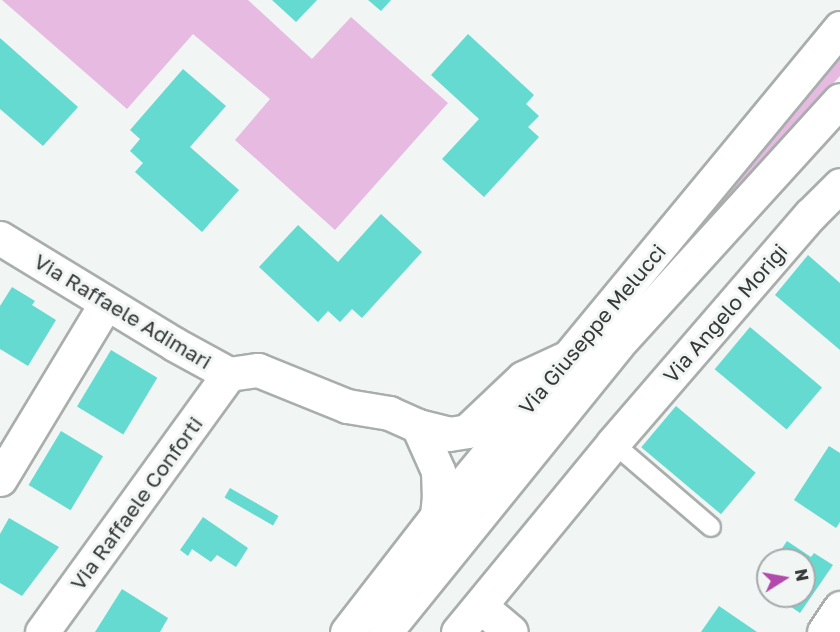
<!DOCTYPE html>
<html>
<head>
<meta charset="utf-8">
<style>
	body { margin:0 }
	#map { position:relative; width:840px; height:632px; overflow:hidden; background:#f1f6f5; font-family:"Golos Text",sans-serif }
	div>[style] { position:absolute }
	.green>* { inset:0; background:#e6bae1 }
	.building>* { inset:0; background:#64dad0; transform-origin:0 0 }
	.roads { filter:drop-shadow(2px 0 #a9aead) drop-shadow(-2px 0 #a9aead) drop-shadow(0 2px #a9aead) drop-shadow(0 -2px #a9aead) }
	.lane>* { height:18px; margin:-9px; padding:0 9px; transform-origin:9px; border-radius:9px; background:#fff }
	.street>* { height:33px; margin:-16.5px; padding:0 16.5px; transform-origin:16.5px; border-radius:16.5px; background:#fff }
	.secondary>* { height:33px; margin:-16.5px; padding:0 16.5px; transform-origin:16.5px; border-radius:16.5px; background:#fff }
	span { translate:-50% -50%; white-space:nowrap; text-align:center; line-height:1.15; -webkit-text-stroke:6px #f1f6f5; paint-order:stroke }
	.street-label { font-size:21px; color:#373939 }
	.north { position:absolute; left:756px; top:548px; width:60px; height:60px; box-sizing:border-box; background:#f1f6f5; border:2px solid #a7aaaa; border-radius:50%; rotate:79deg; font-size:16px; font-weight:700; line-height:24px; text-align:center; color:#373939 }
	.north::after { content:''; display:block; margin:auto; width:21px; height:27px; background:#b249ac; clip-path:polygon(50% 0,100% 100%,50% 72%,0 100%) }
</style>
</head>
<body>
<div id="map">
	<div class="green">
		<i style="clip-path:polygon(2px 0,248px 0,312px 59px,351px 17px,448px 103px,335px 230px,235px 140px,270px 99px,193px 34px,127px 109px)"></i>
		<i style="clip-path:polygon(840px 58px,840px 76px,710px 217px,710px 215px)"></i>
	</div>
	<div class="building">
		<i style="clip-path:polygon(272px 0,317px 0,296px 22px)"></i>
		<i style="clip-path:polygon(368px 0,391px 0,381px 11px)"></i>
		<i style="clip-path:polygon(468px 34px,534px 95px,526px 104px,539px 116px,528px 127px,539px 137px,484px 197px,442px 159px,479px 119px,431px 75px)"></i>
		<i style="clip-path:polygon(0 38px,78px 107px,43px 146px,0 109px)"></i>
		<i style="clip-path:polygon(183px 69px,226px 106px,190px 147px,239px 190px,202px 232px,135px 172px,143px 163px,130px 151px,140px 139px,130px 130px)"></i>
		<i style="clip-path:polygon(381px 214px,422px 252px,362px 318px,352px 309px,340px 322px,328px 311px,318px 322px,259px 267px,298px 225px,338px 262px)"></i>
		<i style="clip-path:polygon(808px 255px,840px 283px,840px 350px,775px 295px)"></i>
		<i style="clip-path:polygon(12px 287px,35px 301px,32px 305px,56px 320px,28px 366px,0 349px,0 306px)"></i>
		<i style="left:750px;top:327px;width:94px;height:55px;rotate:40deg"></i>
		<i style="left:111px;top:350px;width:54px;height:66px;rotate:31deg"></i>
		<i style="left:676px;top:406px;width:104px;height:54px;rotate:40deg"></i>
		<i style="left:61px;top:431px;width:49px;height:63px;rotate:31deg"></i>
		<i style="clip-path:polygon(829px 446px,840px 453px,840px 522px,836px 528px,794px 500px)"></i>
		<i style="left:230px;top:488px;width:56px;height:11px;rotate:30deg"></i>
		<i style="clip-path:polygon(203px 517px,248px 548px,236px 567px,217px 555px,211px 562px,192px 549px,188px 556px,180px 550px)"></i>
		<i style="clip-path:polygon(9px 518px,59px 547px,22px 596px,0 583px,0 534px)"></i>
		<i style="clip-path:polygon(787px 541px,811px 557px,814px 553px,833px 565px,800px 613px,775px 596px,804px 596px,804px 560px,774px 560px)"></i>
		<i style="clip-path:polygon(768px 568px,768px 591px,757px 584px)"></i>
		<i style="clip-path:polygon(122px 589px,168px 618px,160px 632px,95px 632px)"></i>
		<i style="clip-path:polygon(719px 606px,757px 632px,701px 632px)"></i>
	</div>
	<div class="roads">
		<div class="lane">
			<i style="left:613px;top:443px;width:129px;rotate:40.6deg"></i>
		</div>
		<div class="street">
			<i style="left:0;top:238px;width:204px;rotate:31.3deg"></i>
			<i style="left:174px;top:344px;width:63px;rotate:28.6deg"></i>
			<i style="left:229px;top:374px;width:29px;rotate:-8deg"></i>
			<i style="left:258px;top:370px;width:96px;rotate:22deg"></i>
			<i style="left:347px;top:406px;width:43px;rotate:9.5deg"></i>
			<i style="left:389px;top:413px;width:32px;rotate:24deg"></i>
			<i style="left:418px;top:426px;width:32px;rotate:14deg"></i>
			<i style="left:449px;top:434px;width:18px;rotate:-9deg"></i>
			<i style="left:467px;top:431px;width:77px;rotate:-43.4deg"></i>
			<i style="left:523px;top:378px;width:47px;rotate:-24.9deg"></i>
			<i style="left:418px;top:426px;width:49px;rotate:66deg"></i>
			<i style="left:438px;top:471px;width:25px;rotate:88deg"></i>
			<i style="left:439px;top:496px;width:20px;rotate:96deg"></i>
			<i style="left:0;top:479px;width:205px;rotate:-58.9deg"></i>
			<i style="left:480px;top:606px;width:40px;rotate:40deg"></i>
			<i style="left:42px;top:632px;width:319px;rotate:-54.1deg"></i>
			<i style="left:458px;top:632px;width:244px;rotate:-50.6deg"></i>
			<i style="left:613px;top:443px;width:301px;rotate:-49.2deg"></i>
			<i style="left:810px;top:215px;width:42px;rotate:-45deg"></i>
			<i style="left:824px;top:632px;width:29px;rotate:-56deg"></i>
		</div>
		<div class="secondary">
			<i style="left:347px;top:632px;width:147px;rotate:-52.2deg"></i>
			<i style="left:437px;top:516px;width:633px;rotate:-50.45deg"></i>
			<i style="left:385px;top:632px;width:369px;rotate:-51deg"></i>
			<i style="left:617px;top:345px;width:331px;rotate:-47.7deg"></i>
		</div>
	</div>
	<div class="street-label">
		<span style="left:123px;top:311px;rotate:31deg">Via Raffaele Adimari</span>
		<span style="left:725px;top:313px;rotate:-49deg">Via Angelo Morigi</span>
		<span style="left:592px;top:329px;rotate:-50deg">Via Giuseppe Melucci</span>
		<span style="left:136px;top:503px;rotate:-54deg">Via Raffaele Conforti</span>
	</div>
	<div class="north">N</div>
</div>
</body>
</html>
